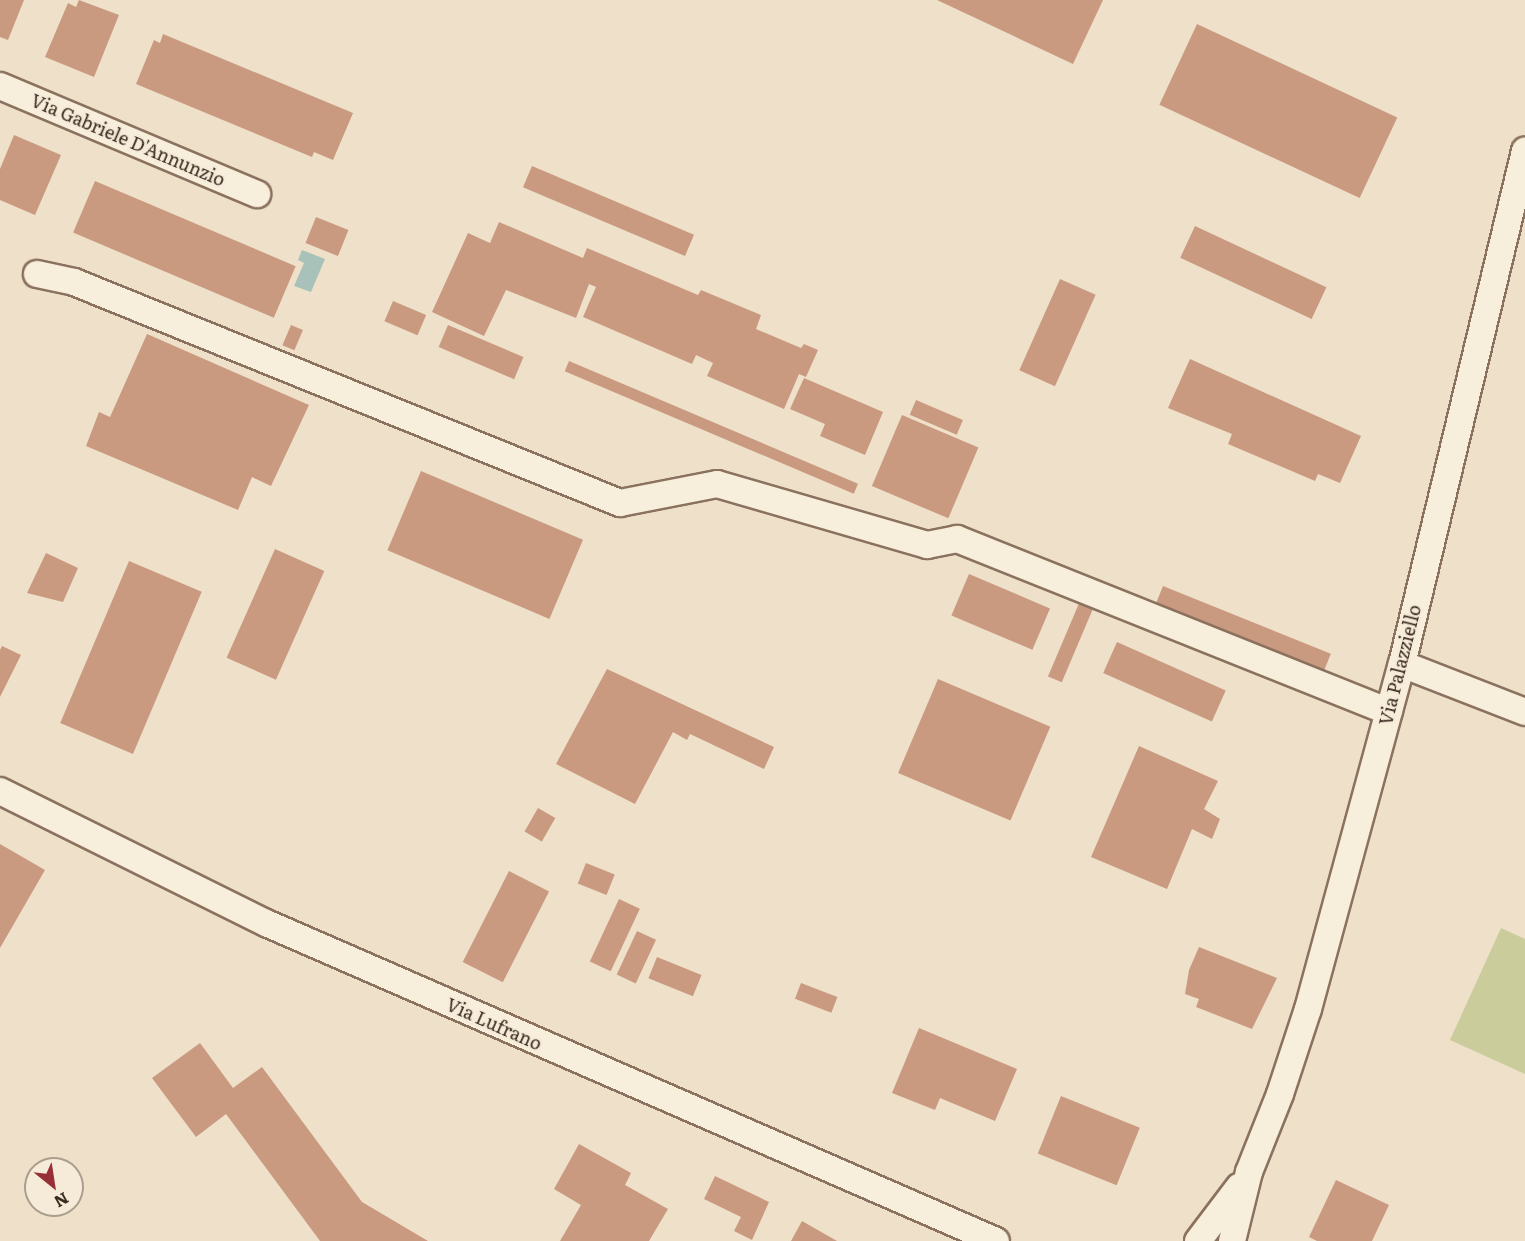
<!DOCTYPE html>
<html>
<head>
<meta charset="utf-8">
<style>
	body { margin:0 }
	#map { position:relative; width:1525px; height:1241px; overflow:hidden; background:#eee0c9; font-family:Literata,serif }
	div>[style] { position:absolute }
	.green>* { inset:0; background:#cacc9c }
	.water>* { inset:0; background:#a9c2b9 }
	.building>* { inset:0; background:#ca9a80; transform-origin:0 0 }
	.roads { filter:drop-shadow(2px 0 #8a725e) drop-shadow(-2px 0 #8a725e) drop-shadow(0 2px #8a725e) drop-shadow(0 -2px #8a725e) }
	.street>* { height:26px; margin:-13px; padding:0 13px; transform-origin:13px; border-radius:13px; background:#f8eedc }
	span { translate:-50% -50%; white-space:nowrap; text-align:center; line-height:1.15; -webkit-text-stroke:4.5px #f5ebd8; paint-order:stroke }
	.street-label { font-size:18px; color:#3b2b21 }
	.north { position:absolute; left:24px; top:1157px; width:60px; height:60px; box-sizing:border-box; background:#f5ebd8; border:2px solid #ab9e8f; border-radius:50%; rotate:150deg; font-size:16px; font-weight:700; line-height:24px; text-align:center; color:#3b2b21 }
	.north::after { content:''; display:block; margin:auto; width:21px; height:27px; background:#972f37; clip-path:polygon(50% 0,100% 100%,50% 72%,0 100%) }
</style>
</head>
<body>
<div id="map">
	<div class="green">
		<i style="clip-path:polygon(1501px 928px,1525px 939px,1525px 1074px,1450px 1040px)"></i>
	</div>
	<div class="water">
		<i style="clip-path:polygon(302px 250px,325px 259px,311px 292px,294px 286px,304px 263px,298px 260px)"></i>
	</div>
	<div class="building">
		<i style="clip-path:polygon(0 0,24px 0,8px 40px,0 37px)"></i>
		<i style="clip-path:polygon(79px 0,119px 15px,94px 77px,45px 57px,68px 3px,76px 7px)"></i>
		<i style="clip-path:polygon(937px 0,1103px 0,1073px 64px)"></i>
		<i style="left:1197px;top:24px;width:221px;height:89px;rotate:25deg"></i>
		<i style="clip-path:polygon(163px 34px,353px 113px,333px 160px,314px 152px,312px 157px,136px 84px,154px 40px,160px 43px)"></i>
		<i style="clip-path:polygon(14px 135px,61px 155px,35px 215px,0 200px,0 169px)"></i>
		<i style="left:532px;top:166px;width:176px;height:23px;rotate:23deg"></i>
		<i style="left:95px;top:181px;width:218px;height:56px;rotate:23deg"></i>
		<i style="left:316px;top:217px;width:35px;height:28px;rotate:22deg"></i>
		<i style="clip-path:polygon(499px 222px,583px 258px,587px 248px,698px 295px,701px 290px,761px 315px,756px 329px,801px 348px,804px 344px,818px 350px,806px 377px,799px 374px,784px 409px,707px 376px,713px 363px,696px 355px,692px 364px,583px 317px,596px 287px,589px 284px,576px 318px,506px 290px,484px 336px,432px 312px,468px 233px,490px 243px)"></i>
		<i style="left:1195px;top:226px;width:145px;height:35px;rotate:25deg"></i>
		<i style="left:1060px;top:279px;width:39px;height:100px;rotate:24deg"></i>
		<i style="left:393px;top:301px;width:36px;height:22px;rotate:23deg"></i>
		<i style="left:291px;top:325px;width:13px;height:22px;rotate:23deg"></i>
		<i style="left:448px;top:325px;width:82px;height:24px;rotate:23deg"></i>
		<i style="clip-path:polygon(147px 334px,309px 405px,271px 486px,252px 477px,238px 510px,86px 446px,99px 412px,110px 417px)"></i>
		<i style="clip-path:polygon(1190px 359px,1361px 436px,1340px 483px,1318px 474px,1315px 481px,1228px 444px,1232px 434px,1168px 408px)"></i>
		<i style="left:569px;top:361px;width:314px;height:11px;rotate:23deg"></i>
		<i style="clip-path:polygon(804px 378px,883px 412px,865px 455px,820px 436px,825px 424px,790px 409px)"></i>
		<i style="left:916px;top:400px;width:51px;height:16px;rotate:23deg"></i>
		<i style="left:902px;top:415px;width:83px;height:77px;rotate:23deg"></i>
		<i style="left:421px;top:471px;width:176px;height:86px;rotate:23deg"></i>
		<i style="left:275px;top:549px;width:54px;height:119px;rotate:24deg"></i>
		<i style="clip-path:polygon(46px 553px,78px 568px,63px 602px,27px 593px)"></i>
		<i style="left:129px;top:561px;width:79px;height:176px;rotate:23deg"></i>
		<i style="left:969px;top:574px;width:88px;height:45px;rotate:23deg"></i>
		<i style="left:1163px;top:586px;width:181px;height:23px;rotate:22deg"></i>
		<i style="left:1080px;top:601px;width:15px;height:82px;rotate:23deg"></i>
		<i style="left:1117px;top:642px;width:119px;height:34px;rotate:24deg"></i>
		<i style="clip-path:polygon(2px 646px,21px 655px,0 697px,0 650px)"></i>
		<i style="clip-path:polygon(607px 669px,774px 747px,764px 769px,690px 734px,687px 740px,673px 732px,635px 804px,556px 764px)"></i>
		<i style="left:938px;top:679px;width:122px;height:102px;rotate:23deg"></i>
		<i style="clip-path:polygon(1139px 746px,1218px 781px,1204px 809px,1220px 819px,1212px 839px,1192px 829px,1167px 889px,1091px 857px)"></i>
		<i style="left:538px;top:808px;width:20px;height:27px;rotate:30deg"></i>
		<i style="clip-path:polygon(0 844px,45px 870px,0 948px)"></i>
		<i style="left:586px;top:863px;width:31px;height:22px;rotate:22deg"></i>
		<i style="left:509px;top:871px;width:45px;height:102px;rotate:27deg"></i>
		<i style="left:619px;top:899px;width:23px;height:69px;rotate:25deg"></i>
		<i style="left:637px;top:931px;width:21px;height:48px;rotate:25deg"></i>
		<i style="clip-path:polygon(1199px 947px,1277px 978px,1252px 1029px,1196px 1007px,1199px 999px,1185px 994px,1189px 970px)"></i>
		<i style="left:657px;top:957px;width:48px;height:23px;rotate:22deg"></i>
		<i style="left:801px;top:983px;width:39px;height:17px;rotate:21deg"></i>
		<i style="clip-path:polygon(919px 1028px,1017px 1069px,995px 1121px,940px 1098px,935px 1110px,892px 1093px)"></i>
		<i style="clip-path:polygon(200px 1043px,233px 1088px,262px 1067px,362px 1202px,428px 1241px,320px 1241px,226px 1114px,196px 1137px,152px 1078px)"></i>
		<i style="left:1061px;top:1096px;width:85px;height:62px;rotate:22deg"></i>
		<i style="clip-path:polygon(579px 1144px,631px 1173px,625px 1185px,668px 1209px,649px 1241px,560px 1241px,581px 1205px,554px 1189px)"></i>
		<i style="clip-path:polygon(715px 1176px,769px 1202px,752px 1240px,734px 1231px,741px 1217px,704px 1199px)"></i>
		<i style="clip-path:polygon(1336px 1180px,1389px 1205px,1372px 1241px,1317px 1241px,1309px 1237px)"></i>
		<i style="clip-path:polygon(802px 1221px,837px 1241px,791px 1241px)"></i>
	</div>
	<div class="roads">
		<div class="street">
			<i style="left:0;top:86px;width:279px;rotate:22.8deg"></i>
			<i style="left:37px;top:274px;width:38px;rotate:12deg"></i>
			<i style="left:74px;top:282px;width:589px;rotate:22.04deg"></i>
			<i style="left:620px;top:503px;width:99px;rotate:-11.1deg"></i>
			<i style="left:717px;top:484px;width:219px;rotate:16.2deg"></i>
			<i style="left:927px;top:545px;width:31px;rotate:-11deg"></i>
			<i style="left:957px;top:539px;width:465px;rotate:21.8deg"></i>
			<i style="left:1402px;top:664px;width:132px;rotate:21.3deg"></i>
			<i style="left:0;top:791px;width:297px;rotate:26.4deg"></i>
			<i style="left:266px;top:923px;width:796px;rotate:23.54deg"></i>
			<i style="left:1198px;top:1241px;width:68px;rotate:-52.8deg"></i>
			<i style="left:1232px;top:1241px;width:71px;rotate:-76.2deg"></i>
			<i style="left:1249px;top:1172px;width:84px;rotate:-68.3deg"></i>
			<i style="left:1280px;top:1094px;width:89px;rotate:-71.8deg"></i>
			<i style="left:1308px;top:1009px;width:358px;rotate:-74.8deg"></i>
			<i style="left:1402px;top:664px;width:528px;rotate:-76.52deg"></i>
		</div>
	</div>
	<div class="street-label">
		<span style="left:128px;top:140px;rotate:23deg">Via Gabriele D'Annunzio</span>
		<span style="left:1400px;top:665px;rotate:-76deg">Via Palazziello</span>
		<span style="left:494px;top:1024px;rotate:24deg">Via Lufrano</span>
	</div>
	<div class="north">N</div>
</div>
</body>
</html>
